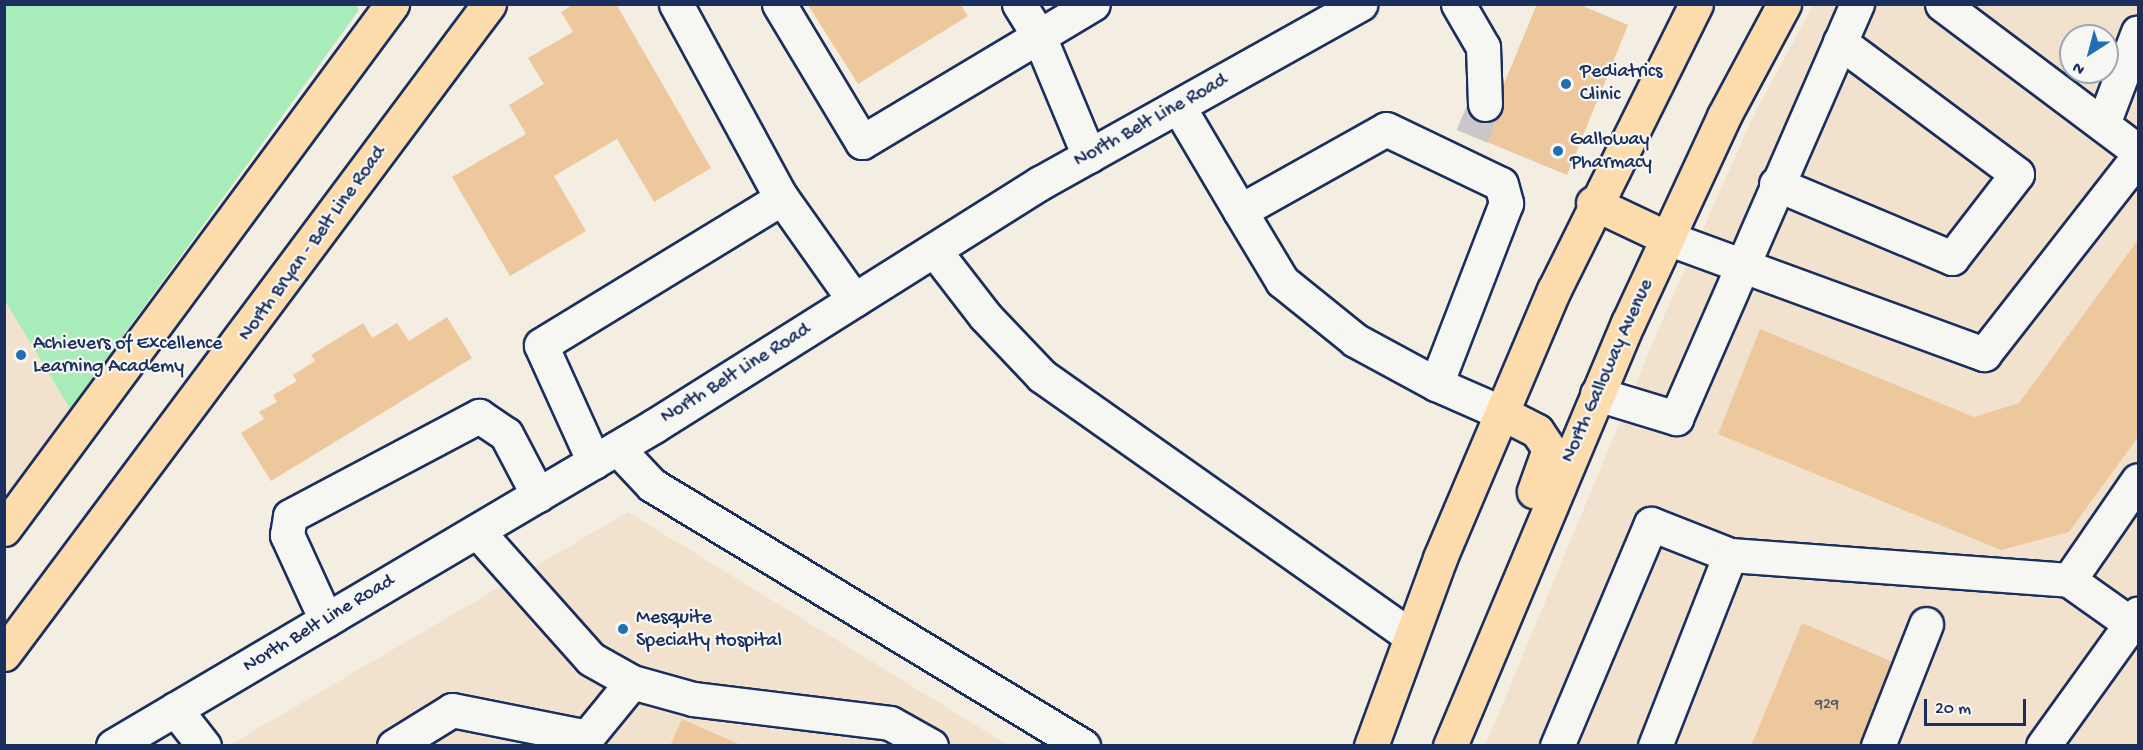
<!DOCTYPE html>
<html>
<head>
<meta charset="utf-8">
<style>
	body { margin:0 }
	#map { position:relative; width:2143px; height:750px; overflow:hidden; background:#f4ede1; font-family:"Gochi Hand",sans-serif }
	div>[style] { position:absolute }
	.built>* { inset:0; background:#f2e2cd }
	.green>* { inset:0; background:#a8edb9 }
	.building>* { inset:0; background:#edc89d }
	.minor-tunnel>* { height:33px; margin-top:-16.5px; transform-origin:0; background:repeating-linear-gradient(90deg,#c9c7c7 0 33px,transparent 0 49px) }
	.roads { filter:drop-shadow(2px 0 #1b2f5e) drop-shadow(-2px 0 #1b2f5e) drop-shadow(0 2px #1b2f5e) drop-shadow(0 -2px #1b2f5e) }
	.minor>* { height:33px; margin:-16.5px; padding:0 16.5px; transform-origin:16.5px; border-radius:16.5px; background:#f6f6f2 }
	.major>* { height:33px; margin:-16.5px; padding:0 16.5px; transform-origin:16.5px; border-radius:16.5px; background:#fcdcac }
	.dots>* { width:16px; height:16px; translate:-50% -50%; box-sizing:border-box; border:3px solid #f6f6f2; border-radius:50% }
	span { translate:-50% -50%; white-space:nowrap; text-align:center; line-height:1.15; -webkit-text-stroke:4.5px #f6f6f2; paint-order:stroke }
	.number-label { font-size:16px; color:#50556e }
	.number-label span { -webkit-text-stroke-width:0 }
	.poi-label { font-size:20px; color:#1b2f5e }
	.left { translate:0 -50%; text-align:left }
	.street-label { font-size:20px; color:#1b2f5e }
	.frame { position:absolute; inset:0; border:6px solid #1b2f5e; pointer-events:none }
	.north { position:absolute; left:2059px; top:24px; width:60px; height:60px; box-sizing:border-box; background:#f6f6f2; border:2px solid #9ea6b7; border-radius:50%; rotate:216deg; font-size:16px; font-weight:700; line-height:24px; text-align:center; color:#1b2f5e }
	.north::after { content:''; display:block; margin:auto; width:21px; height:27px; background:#1f6fb2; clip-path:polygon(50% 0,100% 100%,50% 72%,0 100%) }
	.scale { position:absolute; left:1924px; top:699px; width:102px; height:27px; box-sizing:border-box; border:3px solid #1b2f5e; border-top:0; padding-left:8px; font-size:18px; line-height:21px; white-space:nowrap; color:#1b2f5e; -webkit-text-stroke:4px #f6f6f2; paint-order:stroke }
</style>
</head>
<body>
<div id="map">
	<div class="built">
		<i style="clip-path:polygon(evenodd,1813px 5px,2138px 5px,2138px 739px,2134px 745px,1485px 746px,1664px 316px,1753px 117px,1813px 5px,2071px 36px,2107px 36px,2107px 72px,2071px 72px,2071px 36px)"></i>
		<i style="clip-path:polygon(5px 301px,70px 409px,5px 500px)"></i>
		<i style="clip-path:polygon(628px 512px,1008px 745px,228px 746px)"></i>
	</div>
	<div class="green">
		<i style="clip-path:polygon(5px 4px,355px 4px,359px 10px,70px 409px,5px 301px)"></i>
	</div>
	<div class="building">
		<i style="clip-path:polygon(574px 4px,616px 4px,711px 168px,654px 202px,617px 139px,554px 176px,586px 231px,510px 276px,452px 177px,526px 134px,509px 105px,544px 84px,528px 58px,573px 32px,561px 12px)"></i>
		<i style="clip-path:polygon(1537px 4px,1578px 4px,1628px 25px,1567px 175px,1458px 130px,1471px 99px,1494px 108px)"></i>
		<i style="clip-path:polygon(808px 5px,961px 5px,968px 16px,858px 84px)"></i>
		<i style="clip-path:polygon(2138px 240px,2138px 437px,2069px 532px,2001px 550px,1718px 434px,1760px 329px,1974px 417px,2019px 403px)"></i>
		<i style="clip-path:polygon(447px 317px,472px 358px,271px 481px,241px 433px,264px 419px,259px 412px,277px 402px,273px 395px,297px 381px,293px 375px,315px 361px,311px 355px,363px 323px,372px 338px,397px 323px,409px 341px)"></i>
		<i style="clip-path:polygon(1802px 623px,1902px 666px,1869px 746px,1751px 746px)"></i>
		<i style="clip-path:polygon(682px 719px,743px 746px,670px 746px)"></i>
	</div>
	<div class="minor-tunnel">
		<i style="left:1472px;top:136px;width:35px;rotate:-68deg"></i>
	</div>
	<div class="roads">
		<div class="minor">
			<i style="left:676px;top:4px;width:216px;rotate:61.5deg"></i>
			<i style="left:779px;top:194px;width:130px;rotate:54.7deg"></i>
			<i style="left:779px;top:4px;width:161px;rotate:59deg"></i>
			<i style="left:862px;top:142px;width:269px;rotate:-30.9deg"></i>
			<i style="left:1019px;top:4px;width:38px;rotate:58deg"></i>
			<i style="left:1039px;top:36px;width:130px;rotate:67.4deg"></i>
			<i style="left:1458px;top:4px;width:50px;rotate:59.8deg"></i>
			<i style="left:1483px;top:47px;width:57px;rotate:88deg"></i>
			<i style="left:1942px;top:4px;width:245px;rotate:36.9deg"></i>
			<i style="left:1178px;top:106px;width:122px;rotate:59.4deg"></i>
			<i style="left:1240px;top:211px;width:167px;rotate:-29.3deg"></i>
			<i style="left:1386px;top:129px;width:127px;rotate:25.6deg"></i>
			<i style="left:1501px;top:184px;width:20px;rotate:75deg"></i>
			<i style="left:1506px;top:203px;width:194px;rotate:111.1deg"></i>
			<i style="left:1436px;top:384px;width:72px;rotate:23.7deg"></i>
			<i style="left:2103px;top:124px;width:98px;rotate:-69.2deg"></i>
			<i style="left:1776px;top:184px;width:191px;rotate:22.8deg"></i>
			<i style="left:1952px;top:258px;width:106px;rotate:-52.3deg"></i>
			<i style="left:2017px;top:174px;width:221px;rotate:-143.3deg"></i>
			<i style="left:1240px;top:211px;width:82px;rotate:59deg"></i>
			<i style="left:1282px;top:281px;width:94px;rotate:38.9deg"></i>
			<i style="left:1355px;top:340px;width:92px;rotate:28.5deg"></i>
			<i style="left:1667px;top:238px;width:338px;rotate:20.1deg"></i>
			<i style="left:1984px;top:354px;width:250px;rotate:-52deg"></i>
			<i style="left:934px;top:250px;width:83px;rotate:52.3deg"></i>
			<i style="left:985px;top:316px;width:83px;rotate:46.5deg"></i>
			<i style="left:1042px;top:376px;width:451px;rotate:35.2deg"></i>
			<i style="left:1597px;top:394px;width:83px;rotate:16.9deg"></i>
			<i style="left:1676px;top:418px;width:452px;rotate:-66.4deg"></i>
			<i style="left:617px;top:448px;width:51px;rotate:46.6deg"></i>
			<i style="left:652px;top:485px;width:504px;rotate:31.2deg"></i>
			<i style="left:594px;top:462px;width:128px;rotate:-114.4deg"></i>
			<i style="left:541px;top:345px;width:282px;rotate:-31.4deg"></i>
			<i style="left:477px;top:531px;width:171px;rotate:48.3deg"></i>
			<i style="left:591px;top:659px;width:47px;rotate:29.3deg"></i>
			<i style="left:632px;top:682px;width:63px;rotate:15.6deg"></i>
			<i style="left:693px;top:699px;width:198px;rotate:6.9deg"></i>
			<i style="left:890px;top:723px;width:47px;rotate:29.3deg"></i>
			<i style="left:2069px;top:580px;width:121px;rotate:-55.4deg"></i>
			<i style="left:326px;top:620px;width:94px;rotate:-114.6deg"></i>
			<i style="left:287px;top:535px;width:19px;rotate:-81deg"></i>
			<i style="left:290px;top:516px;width:214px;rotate:-27.9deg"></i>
			<i style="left:479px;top:416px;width:32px;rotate:34deg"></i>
			<i style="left:506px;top:434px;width:69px;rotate:62.3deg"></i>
			<i style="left:175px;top:709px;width:47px;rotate:51.9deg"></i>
			<i style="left:113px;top:746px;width:629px;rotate:-30.6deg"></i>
			<i style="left:654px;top:426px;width:456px;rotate:-32.2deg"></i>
			<i style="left:1040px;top:183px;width:367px;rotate:-29.2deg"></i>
			<i style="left:394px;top:746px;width:68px;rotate:-31.8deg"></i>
			<i style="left:452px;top:710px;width:138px;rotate:11.3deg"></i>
			<i style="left:587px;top:737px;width:71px;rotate:-50.7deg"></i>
			<i style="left:1557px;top:746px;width:241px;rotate:-67.1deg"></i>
			<i style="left:1651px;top:524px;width:85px;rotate:21.4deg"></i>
			<i style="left:1730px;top:555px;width:340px;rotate:4.2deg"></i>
			<i style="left:2069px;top:580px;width:76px;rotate:35.4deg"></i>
			<i style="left:1655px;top:746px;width:205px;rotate:-68.6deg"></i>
			<i style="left:1878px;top:746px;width:131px;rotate:-68.5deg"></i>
			<i style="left:2043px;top:746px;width:163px;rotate:-54.3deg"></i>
		</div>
		<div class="major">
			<i style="left:1593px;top:203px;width:82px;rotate:25.3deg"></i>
			<i style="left:1502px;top:413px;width:39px;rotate:27deg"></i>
			<i style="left:1537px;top:431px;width:22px;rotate:56deg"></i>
			<i style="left:1549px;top:449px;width:45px;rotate:109.7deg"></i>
			<i style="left:4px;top:529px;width:653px;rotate:-53.53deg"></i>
			<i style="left:4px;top:654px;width:811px;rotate:-53.27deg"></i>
			<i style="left:1371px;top:746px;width:200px;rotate:-69.8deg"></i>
			<i style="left:1440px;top:558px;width:291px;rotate:-67deg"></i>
			<i style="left:1554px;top:290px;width:319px;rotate:-63.6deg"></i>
			<i style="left:1450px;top:746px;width:459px;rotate:-67.2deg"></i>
			<i style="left:1628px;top:323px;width:228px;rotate:-65.1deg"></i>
			<i style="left:1724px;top:116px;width:127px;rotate:-61.8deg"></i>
		</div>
	</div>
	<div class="dots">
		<i style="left:1566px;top:84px;background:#1f6fb2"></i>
		<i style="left:1558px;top:151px;background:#1f6fb2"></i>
		<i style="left:21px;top:355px;background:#1f6fb2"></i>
		<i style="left:623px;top:629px;background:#1f6fb2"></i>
	</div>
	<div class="number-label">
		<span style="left:1827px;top:706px">929</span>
	</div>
	<div class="poi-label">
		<span class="left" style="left:1580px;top:84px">Pediatrics<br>Clinic</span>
		<span class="left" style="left:1570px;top:152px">Galloway<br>Pharmacy</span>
		<span class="left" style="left:33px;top:356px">Achievers of Excellence<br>Learning Academy</span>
		<span class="left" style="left:636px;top:630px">Mesquite<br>Specialty Hospital</span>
	</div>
	<div class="street-label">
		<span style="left:1151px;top:121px;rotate:-29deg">North Belt Line Road</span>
		<span style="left:313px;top:244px;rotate:-54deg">North Bryan - Belt Line Road</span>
		<span style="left:1608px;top:371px;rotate:-66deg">North Galloway Avenue</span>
		<span style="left:736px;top:374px;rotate:-32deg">North Belt Line Road</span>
		<span style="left:319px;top:624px;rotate:-31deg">North Belt Line Road</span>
	</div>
	<div class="frame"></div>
	<div class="north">N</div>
	<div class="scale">20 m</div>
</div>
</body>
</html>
